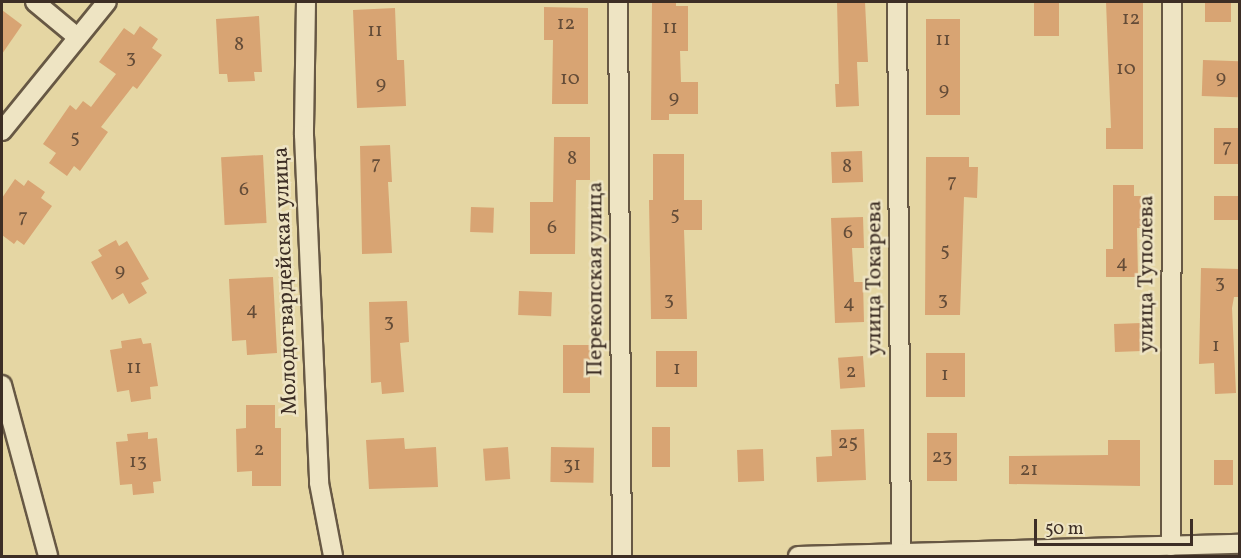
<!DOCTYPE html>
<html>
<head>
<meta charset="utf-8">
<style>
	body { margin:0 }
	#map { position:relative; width:1241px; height:558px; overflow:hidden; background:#e5d6a3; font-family:Vollkorn,serif }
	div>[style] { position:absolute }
	.building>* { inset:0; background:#d8a473; transform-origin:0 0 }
	.roads { filter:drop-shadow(2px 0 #675844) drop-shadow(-2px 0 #675844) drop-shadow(0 2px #675844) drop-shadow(0 -2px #675844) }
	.street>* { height:18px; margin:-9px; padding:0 9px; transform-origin:9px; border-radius:9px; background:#eee4c3 }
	span { translate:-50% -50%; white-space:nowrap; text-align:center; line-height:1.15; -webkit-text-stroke:5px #eee4c3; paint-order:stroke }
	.number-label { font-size:20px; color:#644c38 }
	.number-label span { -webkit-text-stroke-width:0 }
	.street-label { font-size:22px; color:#3d2e25 }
	.frame { position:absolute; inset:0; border:3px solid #3d2e25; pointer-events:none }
	.scale { position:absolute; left:1034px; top:519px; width:159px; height:27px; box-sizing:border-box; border:3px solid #3d2e25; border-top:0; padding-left:8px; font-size:18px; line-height:21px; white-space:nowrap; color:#3d2e25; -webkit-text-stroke:4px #eee4c3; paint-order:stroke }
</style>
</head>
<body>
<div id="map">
	<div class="building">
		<i style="clip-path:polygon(652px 2px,676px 2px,676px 6px,688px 6px,688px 51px,680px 51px,681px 82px,698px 82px,698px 114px,669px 114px,669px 120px,651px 120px)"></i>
		<i style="clip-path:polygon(837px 2px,865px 2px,868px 62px,857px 62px,859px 106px,836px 107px,835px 84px,839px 84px)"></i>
		<i style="left:1034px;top:2px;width:25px;height:34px"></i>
		<i style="clip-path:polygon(1106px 2px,1143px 2px,1143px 149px,1106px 149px,1106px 128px,1111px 128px)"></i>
		<i style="left:1205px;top:2px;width:26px;height:20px"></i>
		<i style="clip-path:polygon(544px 7px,588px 8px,588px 104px,552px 104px,553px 40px,544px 40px)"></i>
		<i style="clip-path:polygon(395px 8px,397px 60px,404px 60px,406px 106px,357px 108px,353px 10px)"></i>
		<i style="clip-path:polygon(2px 10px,22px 25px,2px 54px)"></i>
		<i style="clip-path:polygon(259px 16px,262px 72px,254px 72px,255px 81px,228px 82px,227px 74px,219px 74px,216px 19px)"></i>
		<i style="left:926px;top:19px;width:34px;height:96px"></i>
		<i style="clip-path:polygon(140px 26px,158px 39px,152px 48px,162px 55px,137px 89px,133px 86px,101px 127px,108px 132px,80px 171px,74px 166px,67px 176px,49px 163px,56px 153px,43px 144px,70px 105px,76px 110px,83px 101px,91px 107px,116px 74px,99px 62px,124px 28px,134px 35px)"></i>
		<i style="left:1203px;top:60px;width:36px;height:36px;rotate:2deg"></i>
		<i style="left:1239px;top:128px;width:36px;height:25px;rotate:90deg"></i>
		<i style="clip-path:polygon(554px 137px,590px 137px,590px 180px,576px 180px,575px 254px,530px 254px,530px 202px,553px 202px)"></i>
		<i style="clip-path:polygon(390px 145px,392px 182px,388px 182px,392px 253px,362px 254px,360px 146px)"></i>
		<i style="left:862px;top:151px;width:31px;height:31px;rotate:88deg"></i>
		<i style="clip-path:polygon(653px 154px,684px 154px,684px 200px,702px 200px,702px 230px,684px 230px,687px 319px,651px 319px,649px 200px,653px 200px)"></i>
		<i style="left:263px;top:155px;width:68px;height:42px;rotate:87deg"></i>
		<i style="clip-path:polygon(926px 157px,969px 157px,969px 167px,978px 167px,977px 198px,964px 197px,960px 315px,925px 315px)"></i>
		<i style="clip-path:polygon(15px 179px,24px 186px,28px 180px,45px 192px,41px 198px,52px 206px,24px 245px,17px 240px,14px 244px,2px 235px,2px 198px)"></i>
		<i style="clip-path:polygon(1113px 185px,1134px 185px,1134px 196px,1141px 196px,1141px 228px,1137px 228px,1138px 277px,1106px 277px,1106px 249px,1113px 249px)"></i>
		<i style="left:1214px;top:196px;width:25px;height:24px"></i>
		<i style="left:471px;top:207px;width:23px;height:25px;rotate:2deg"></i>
		<i style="clip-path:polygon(863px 217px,864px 248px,852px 248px,854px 282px,863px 282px,864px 322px,835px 323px,831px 218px)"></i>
		<i style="clip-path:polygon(116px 240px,119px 246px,127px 241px,149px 279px,141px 283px,147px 293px,129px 304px,123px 293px,112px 300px,91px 262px,102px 256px,98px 250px)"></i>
		<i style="clip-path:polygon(1201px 268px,1239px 269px,1239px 297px,1234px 297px,1232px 308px,1236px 393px,1215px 394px,1214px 363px,1199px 364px)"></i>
		<i style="clip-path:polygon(273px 277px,277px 353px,247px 355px,246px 340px,232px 341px,229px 279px)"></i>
		<i style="left:519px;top:291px;width:33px;height:24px;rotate:2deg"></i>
		<i style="clip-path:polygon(407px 301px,409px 342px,400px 343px,404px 392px,382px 394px,381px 382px,371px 383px,369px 302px)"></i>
		<i style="left:1141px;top:323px;width:28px;height:27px;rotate:88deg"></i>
		<i style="clip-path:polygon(141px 338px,143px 344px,151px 343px,158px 386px,150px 387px,151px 399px,131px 402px,129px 390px,117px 392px,110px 350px,122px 348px,121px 341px)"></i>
		<i style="left:563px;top:345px;width:27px;height:48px"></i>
		<i style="left:656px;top:351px;width:41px;height:36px"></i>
		<i style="left:926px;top:353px;width:39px;height:44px"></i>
		<i style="left:863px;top:356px;width:31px;height:25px;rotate:86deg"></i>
		<i style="clip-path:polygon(246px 405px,275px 405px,275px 428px,281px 428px,281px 486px,252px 486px,252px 471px,237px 472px,236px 429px,246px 428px)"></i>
		<i style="left:652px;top:427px;width:18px;height:40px"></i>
		<i style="clip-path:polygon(864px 429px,866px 480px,817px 482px,816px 457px,832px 456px,831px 430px)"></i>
		<i style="clip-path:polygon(148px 432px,148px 439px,157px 438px,161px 481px,153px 482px,154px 493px,133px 495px,132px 484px,120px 485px,116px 442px,128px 441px,127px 434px)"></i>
		<i style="left:927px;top:433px;width:30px;height:48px"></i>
		<i style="clip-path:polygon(404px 438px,405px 449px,436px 447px,438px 487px,369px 489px,366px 440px)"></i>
		<i style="clip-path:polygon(1108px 440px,1140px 440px,1140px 486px,1009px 484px,1009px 456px,1108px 455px)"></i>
		<i style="left:508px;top:447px;width:32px;height:25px;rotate:86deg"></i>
		<i style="left:551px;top:447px;width:43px;height:35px;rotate:1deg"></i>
		<i style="left:763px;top:449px;width:32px;height:26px;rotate:88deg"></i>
		<i style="left:1214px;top:460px;width:19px;height:25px"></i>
	</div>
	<div class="roads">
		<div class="street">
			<i style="left:35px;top:2px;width:55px;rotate:39.8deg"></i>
			<i style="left:306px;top:2px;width:133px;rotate:90.9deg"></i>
			<i style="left:304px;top:135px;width:348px;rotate:87.5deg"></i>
			<i style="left:319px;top:483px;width:74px;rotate:79.1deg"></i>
			<i style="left:618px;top:2px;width:554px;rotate:89.59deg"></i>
			<i style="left:897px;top:2px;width:551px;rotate:89.58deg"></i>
			<i style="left:2px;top:131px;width:166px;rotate:-50.9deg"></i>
			<i style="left:2px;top:385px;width:177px;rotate:74.9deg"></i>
			<i style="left:1171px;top:546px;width:544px;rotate:-89.89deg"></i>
			<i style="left:798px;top:556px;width:442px;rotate:-1.6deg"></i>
		</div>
	</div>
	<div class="number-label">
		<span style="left:1131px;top:19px">12</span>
		<span style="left:566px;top:24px">12</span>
		<span style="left:670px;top:28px">11</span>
		<span style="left:375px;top:31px">11</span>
		<span style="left:943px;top:40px">11</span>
		<span style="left:239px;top:45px">8</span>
		<span style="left:131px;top:58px">3</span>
		<span style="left:1126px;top:69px">10</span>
		<span style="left:1221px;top:78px">9</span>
		<span style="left:570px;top:79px">10</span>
		<span style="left:381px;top:84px">9</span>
		<span style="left:944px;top:90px">9</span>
		<span style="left:674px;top:98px">9</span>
		<span style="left:75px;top:138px">5</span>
		<span style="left:1227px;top:147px">7</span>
		<span style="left:572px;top:159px">8</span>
		<span style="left:376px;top:164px">7</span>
		<span style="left:847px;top:167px">8</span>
		<span style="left:952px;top:182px">7</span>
		<span style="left:244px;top:190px">6</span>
		<span style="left:675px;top:215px">5</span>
		<span style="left:23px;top:217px">7</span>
		<span style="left:552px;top:228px">6</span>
		<span style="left:848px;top:233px">6</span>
		<span style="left:945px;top:251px">5</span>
		<span style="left:1122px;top:263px">4</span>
		<span style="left:120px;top:271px">9</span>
		<span style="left:1220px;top:283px">3</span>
		<span style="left:669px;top:300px">3</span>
		<span style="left:943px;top:300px">3</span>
		<span style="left:849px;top:303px">4</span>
		<span style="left:252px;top:310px">4</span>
		<span style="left:389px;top:322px">3</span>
		<span style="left:1216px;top:346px">1</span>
		<span style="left:134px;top:368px">11</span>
		<span style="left:677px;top:369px">1</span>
		<span style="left:851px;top:372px">2</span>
		<span style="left:945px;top:375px">1</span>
		<span style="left:848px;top:443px">25</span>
		<span style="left:259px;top:450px">2</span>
		<span style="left:942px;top:457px">23</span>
		<span style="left:138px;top:462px">13</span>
		<span style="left:572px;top:465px">31</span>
		<span style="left:1029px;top:470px">21</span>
	</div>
	<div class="street-label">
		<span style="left:1147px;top:274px;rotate:-90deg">улица Туполева</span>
		<span style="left:875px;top:278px;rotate:-90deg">улица Токарева</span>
		<span style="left:596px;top:279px;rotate:-90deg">Перекопская улица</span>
		<span style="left:286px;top:281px;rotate:-92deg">Молодогвардейская улица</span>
	</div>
	<div class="frame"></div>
	<div class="scale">50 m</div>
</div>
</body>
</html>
